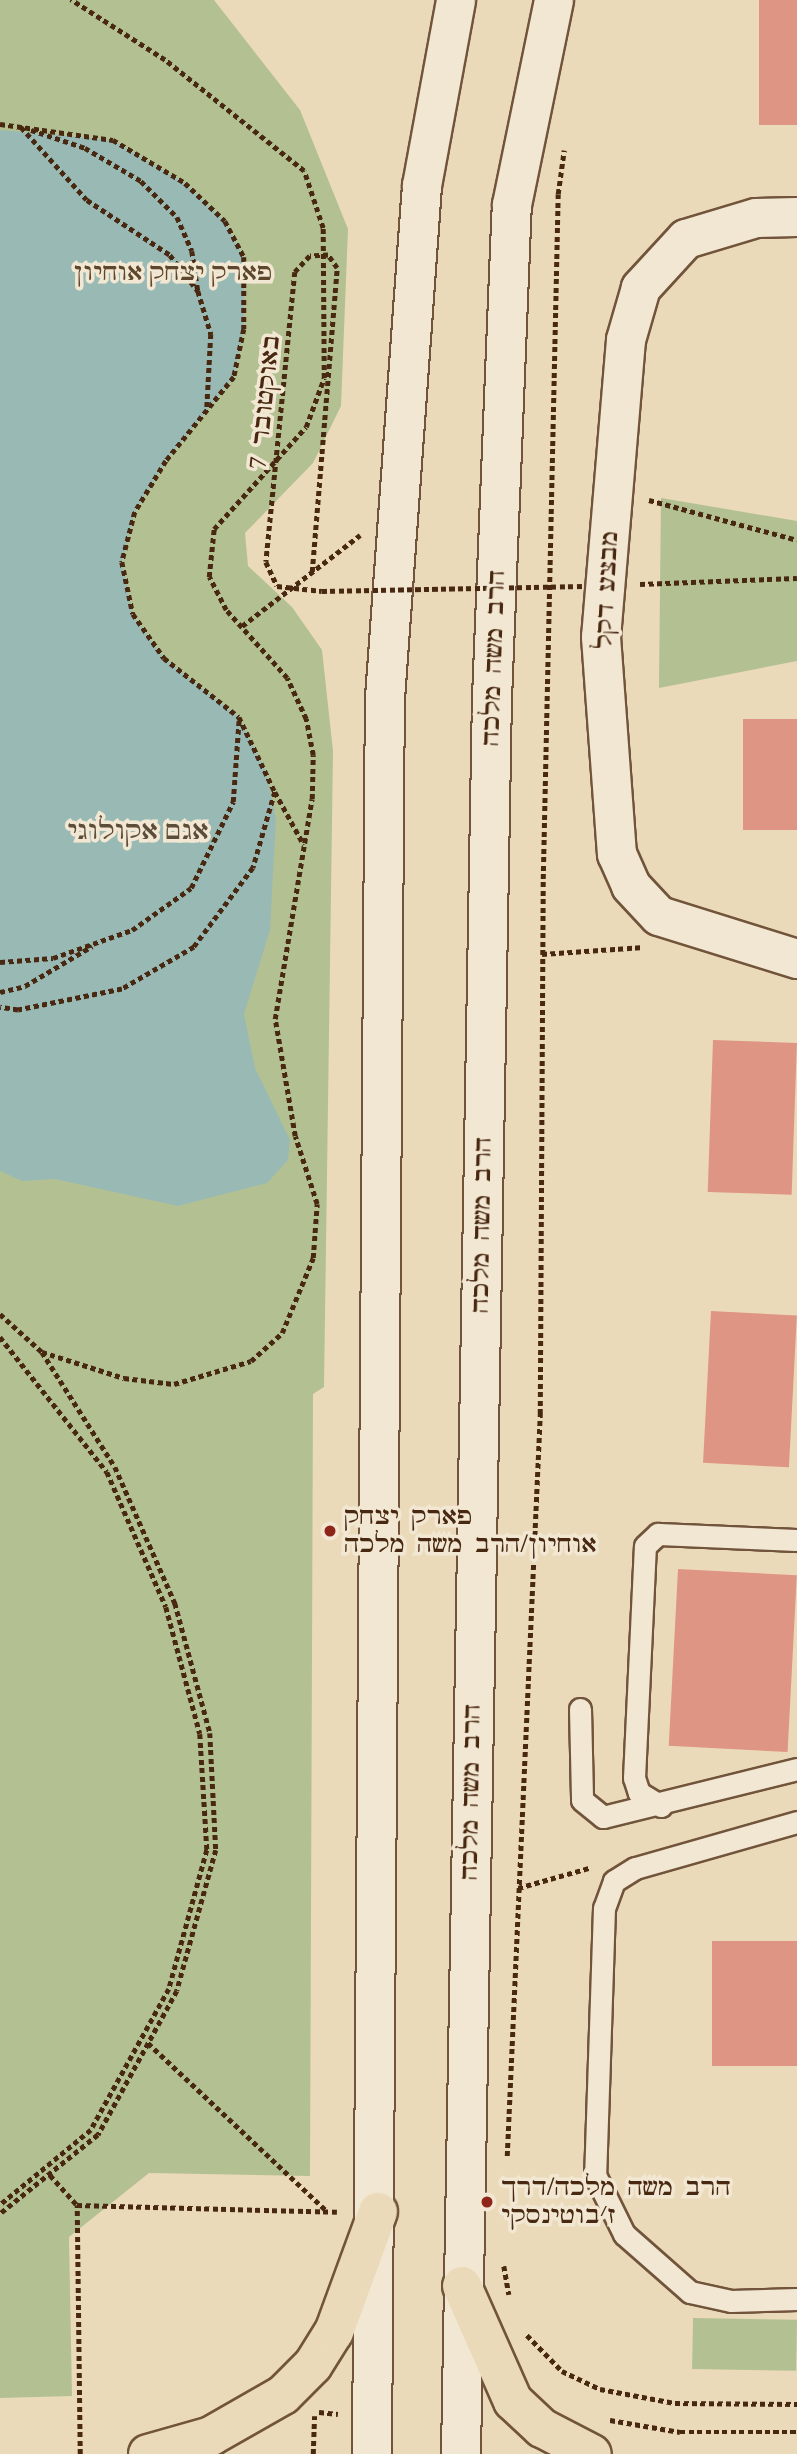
<!DOCTYPE html>
<html>
<head>
<meta charset="utf-8">
<style>
	body { margin:0 }
	#map { position:relative; width:797px; height:2454px; overflow:hidden; background:#ebdab9; font-family:Cardo,"Frank Ruhl Libre",serif }
	div>[style] { position:absolute }
	.green>* { inset:0; background:#b3c092; transform-origin:0 0 }
	.water>* { inset:0; background:#99bab4 }
	.building>* { inset:0; background:#df9583; transform-origin:0 0 }
	.path>* { height:4.5px; margin-top:-2.25px; transform-origin:0; background:repeating-linear-gradient(90deg,#482811 0 5px,transparent 0 8.5px) }
	.roads { filter:drop-shadow(2px 0 #71543b) drop-shadow(-2px 0 #71543b) drop-shadow(0 2px #71543b) drop-shadow(0 -2px #71543b) }
	.lane>* { height:21px; margin:-10.5px; padding:0 10.5px; transform-origin:10.5px; border-radius:10.5px; background:#f2e7d2 }
	.street>* { height:38px; margin:-19px; padding:0 19px; transform-origin:19px; border-radius:19px; background:#f2e7d2 }
	.secondary>* { height:38px; margin:-19px; padding:0 19px; transform-origin:19px; border-radius:19px; background:#f2e7d2 }
	.primary>* { height:38px; margin:-19px; padding:0 19px; transform-origin:19px; border-radius:19px; background:#ebdab9 }
	.path-bridge>* { height:4.5px; margin-top:-2.25px; transform-origin:0; background:repeating-linear-gradient(90deg,#482811 0 5px,transparent 0 8.5px) }
	.dots>* { width:19px; height:19px; translate:-50% -50%; box-sizing:border-box; border:4px solid #f2e7d2; border-radius:50% }
	span { translate:-50% -50%; white-space:nowrap; text-align:center; line-height:1.15; -webkit-text-stroke:7px #f2e7d2; paint-order:stroke }
	.park-label { font-size:24px; color:#5d462b; font-style:italic }
	.street-label { font-size:24px; color:#482811 }
	.poi-label { font-size:24px; color:#482811 }
	.left { translate:0 -50%; text-align:left }
	.water-label { font-size:26px; color:#5c4c3a; font-style:italic }
</style>
</head>
<body>
<div id="map">
	<div class="green">
		<i style="clip-path:polygon(0 0,214px 0,300px 110px,348px 229px,341px 406px,313px 463px,245px 533px,248px 566px,292px 607px,322px 650px,333px 751px,324px 1387px,313px 1394px,310px 2176px,149px 2173px,69px 2237px,72px 2396px,0 2398px)"></i>
		<i style="clip-path:polygon(661px 498px,797px 521px,797px 661px,659px 688px)"></i>
		<i style="left:693px;top:2318px;width:104px;height:51px;rotate:1deg"></i>
	</div>
	<div class="water">
		<i style="clip-path:polygon(0 130px,113px 140px,185px 183px,225px 221px,244px 257px,244px 329px,234px 377px,166px 461px,135px 512px,122px 562px,133px 615px,164px 658px,239px 717px,266px 771px,276px 818px,270px 930px,244px 1014px,255px 1068px,290px 1140px,288px 1160px,267px 1183px,178px 1206px,55px 1179px,22px 1181px,0 1171px)"></i>
	</div>
	<div class="building">
		<i style="left:759px;top:0;width:38px;height:125px"></i>
		<i style="left:797px;top:719px;width:111px;height:54px;rotate:90deg"></i>
		<i style="left:713px;top:1040px;width:84px;height:152px;rotate:2deg"></i>
		<i style="left:711px;top:1311px;width:86px;height:152px;rotate:3deg"></i>
		<i style="left:678px;top:1569px;width:119px;height:177px;rotate:3deg"></i>
		<i style="left:797px;top:1941px;width:125px;height:85px;rotate:90deg"></i>
	</div>
	<div class="path">
		<i style="left:0;top:124px;width:114px;rotate:8.1deg"></i>
		<i style="left:113px;top:140px;width:84px;rotate:30.8deg"></i>
		<i style="left:185px;top:183px;width:55px;rotate:43.5deg"></i>
		<i style="left:225px;top:221px;width:41px;rotate:62.2deg"></i>
		<i style="left:244px;top:257px;width:72px;rotate:90deg"></i>
		<i style="left:244px;top:329px;width:49px;rotate:101.8deg"></i>
		<i style="left:234px;top:377px;width:108px;rotate:129deg"></i>
		<i style="left:166px;top:461px;width:60px;rotate:121.3deg"></i>
		<i style="left:135px;top:512px;width:52px;rotate:104.6deg"></i>
		<i style="left:122px;top:562px;width:53px;rotate:78.1deg"></i>
		<i style="left:133px;top:614px;width:54px;rotate:54.8deg"></i>
		<i style="left:164px;top:658px;width:95px;rotate:38.2deg"></i>
		<i style="left:239px;top:717px;width:83px;rotate:64.4deg"></i>
		<i style="left:275px;top:792px;width:79px;rotate:106.1deg"></i>
		<i style="left:253px;top:868px;width:99px;rotate:126.8deg"></i>
		<i style="left:194px;top:947px;width:83px;rotate:149.7deg"></i>
		<i style="left:122px;top:989px;width:106px;rotate:168.6deg"></i>
		<i style="left:18px;top:1010px;width:18px;rotate:-171deg"></i>
		<i style="left:21px;top:127px;width:98px;rotate:47.9deg"></i>
		<i style="left:87px;top:200px;width:100px;rotate:33.5deg"></i>
		<i style="left:170px;top:255px;width:46px;rotate:52.1deg"></i>
		<i style="left:198px;top:291px;width:45px;rotate:73.2deg"></i>
		<i style="left:211px;top:334px;width:73px;rotate:93.1deg"></i>
		<i style="left:31px;top:130px;width:57px;rotate:18.4deg"></i>
		<i style="left:85px;top:148px;width:65px;rotate:30.5deg"></i>
		<i style="left:141px;top:181px;width:51px;rotate:45deg"></i>
		<i style="left:177px;top:217px;width:37px;rotate:66deg"></i>
		<i style="left:192px;top:251px;width:40px;rotate:81.5deg"></i>
		<i style="left:649px;top:500px;width:153px;rotate:15.1deg"></i>
		<i style="left:640px;top:584px;width:157px;rotate:-2.2deg"></i>
		<i style="left:242px;top:626px;width:149px;rotate:-37.6deg"></i>
		<i style="left:275px;top:792px;width:60px;rotate:61.3deg"></i>
		<i style="left:542px;top:954px;width:102px;rotate:-3.9deg"></i>
		<i style="left:0;top:962px;width:53px;rotate:-4.3deg"></i>
		<i style="left:53px;top:958px;width:84px;rotate:-19.5deg"></i>
		<i style="left:132px;top:930px;width:72px;rotate:-35.4deg"></i>
		<i style="left:191px;top:888px;width:96px;rotate:-64deg"></i>
		<i style="left:233px;top:802px;width:84px;rotate:-85.9deg"></i>
		<i style="left:0;top:992px;width:26px;rotate:-13deg"></i>
		<i style="left:25px;top:986px;width:78px;rotate:-30.8deg"></i>
		<i style="left:0;top:1314px;width:57px;rotate:42.1deg"></i>
		<i style="left:42px;top:1352px;width:136px;rotate:57.6deg"></i>
		<i style="left:115px;top:1467px;width:149px;rotate:66.2deg"></i>
		<i style="left:175px;top:1603px;width:135px;rotate:74.9deg"></i>
		<i style="left:210px;top:1733px;width:117px;rotate:87.1deg"></i>
		<i style="left:216px;top:1850px;width:146px;rotate:105.5deg"></i>
		<i style="left:177px;top:1991px;width:164px;rotate:118.7deg"></i>
		<i style="left:98px;top:2135px;width:126px;rotate:141.1deg"></i>
		<i style="left:0;top:1337px;width:172px;rotate:51.6deg"></i>
		<i style="left:107px;top:1472px;width:147px;rotate:66.4deg"></i>
		<i style="left:166px;top:1607px;width:131px;rotate:75deg"></i>
		<i style="left:200px;top:1734px;width:116px;rotate:86.5deg"></i>
		<i style="left:207px;top:1850px;width:144px;rotate:105.3deg"></i>
		<i style="left:169px;top:1989px;width:161px;rotate:119deg"></i>
		<i style="left:91px;top:2130px;width:118px;rotate:140.5deg"></i>
		<i style="left:42px;top:1352px;width:86px;rotate:17.6deg"></i>
		<i style="left:124px;top:1378px;width:50px;rotate:6.8deg"></i>
		<i style="left:174px;top:1384px;width:80px;rotate:-16.6deg"></i>
		<i style="left:251px;top:1361px;width:42px;rotate:-42.1deg"></i>
		<i style="left:282px;top:1333px;width:81px;rotate:-67.5deg"></i>
		<i style="left:313px;top:1258px;width:54px;rotate:-85.8deg"></i>
		<i style="left:317px;top:1204px;width:71px;rotate:-107.9deg"></i>
		<i style="left:295px;top:1136px;width:119px;rotate:-99.7deg"></i>
		<i style="left:275px;top:1019px;width:223px;rotate:-80.5deg"></i>
		<i style="left:312px;top:799px;width:44px;rotate:-88.7deg"></i>
		<i style="left:313px;top:755px;width:37px;rotate:-101deg"></i>
		<i style="left:306px;top:719px;width:45px;rotate:-114.9deg"></i>
		<i style="left:287px;top:678px;width:91px;rotate:-131.9deg"></i>
		<i style="left:226px;top:610px;width:37px;rotate:-117deg"></i>
		<i style="left:209px;top:577px;width:48px;rotate:-84.1deg"></i>
		<i style="left:214px;top:529px;width:137px;rotate:-48deg"></i>
		<i style="left:306px;top:427px;width:52px;rotate:-69.8deg"></i>
		<i style="left:324px;top:378px;width:150px;rotate:-90.4deg"></i>
		<i style="left:323px;top:228px;width:60px;rotate:-108.4deg"></i>
		<i style="left:304px;top:171px;width:178px;rotate:-141.4deg"></i>
		<i style="left:165px;top:60px;width:112px;rotate:-147.4deg"></i>
		<i style="left:518px;top:1888px;width:74px;rotate:-15.7deg"></i>
		<i style="left:148px;top:2043px;width:244px;rotate:43.2deg"></i>
		<i style="left:507px;top:2156px;width:743px;rotate:-87.45deg"></i>
		<i style="left:540px;top:1414px;width:535px;rotate:-89.68deg"></i>
		<i style="left:543px;top:879px;width:685px;rotate:-88.75deg"></i>
		<i style="left:558px;top:194px;width:44px;rotate:-82.2deg"></i>
		<i style="left:50px;top:2175px;width:40px;rotate:48deg"></i>
		<i style="left:504px;top:2266px;width:29px;rotate:80deg"></i>
		<i style="left:527px;top:2335px;width:50px;rotate:45.8deg"></i>
		<i style="left:562px;top:2371px;width:42px;rotate:25.3deg"></i>
		<i style="left:600px;top:2389px;width:76px;rotate:10.6deg"></i>
		<i style="left:675px;top:2403px;width:122px;rotate:0.5deg"></i>
		<i style="left:319px;top:2412px;width:19px;rotate:6deg"></i>
		<i style="left:610px;top:2420px;width:71px;rotate:9.7deg"></i>
		<i style="left:680px;top:2432px;width:117px"></i>
		<i style="left:80px;top:2454px;width:249px;rotate:-90.7deg"></i>
		<i style="left:77px;top:2205px;width:260px;rotate:1.5deg"></i>
		<i style="left:313px;top:2454px;width:38px;rotate:-88deg"></i>
	</div>
	<div class="roads">
		<div class="lane">
			<i style="left:580px;top:1709px;width:91px;rotate:88.7deg"></i>
			<i style="left:582px;top:1800px;width:27px;rotate:39deg"></i>
			<i style="left:603px;top:1817px;width:200px;rotate:-13.9deg"></i>
			<i style="left:661px;top:1806px;width:26px;rotate:-149deg"></i>
			<i style="left:639px;top:1793px;width:16px;rotate:-108deg"></i>
			<i style="left:634px;top:1778px;width:232px;rotate:-87.3deg"></i>
			<i style="left:645px;top:1546px;width:18px;rotate:-43deg"></i>
			<i style="left:658px;top:1534px;width:139px;rotate:2.5deg"></i>
			<i style="left:797px;top:1822px;width:168px;rotate:164.1deg"></i>
			<i style="left:635px;top:1868px;width:25px;rotate:148deg"></i>
			<i style="left:614px;top:1881px;width:29px;rotate:110deg"></i>
			<i style="left:604px;top:1908px;width:267px;rotate:91.9deg"></i>
			<i style="left:595px;top:2175px;width:66px;rotate:63.8deg"></i>
			<i style="left:624px;top:2234px;width:88px;rotate:41.3deg"></i>
			<i style="left:690px;top:2292px;width:42px;rotate:12.4deg"></i>
			<i style="left:731px;top:2301px;width:66px;rotate:-1.7deg"></i>
		</div>
		<div class="street">
			<i style="left:797px;top:217px;width:41px;rotate:178.6deg"></i>
			<i style="left:756px;top:218px;width:73px;rotate:163.3deg"></i>
			<i style="left:686px;top:239px;width:67px;rotate:132.6deg"></i>
			<i style="left:641px;top:288px;width:54px;rotate:106.1deg"></i>
			<i style="left:626px;top:340px;width:298px;rotate:94.8deg"></i>
			<i style="left:601px;top:637px;width:218px;rotate:85.8deg"></i>
			<i style="left:617px;top:854px;width:35px;rotate:66deg"></i>
			<i style="left:631px;top:886px;width:41px;rotate:47deg"></i>
			<i style="left:659px;top:916px;width:145px;rotate:17.3deg"></i>
		</div>
		<div class="secondary">
			<i style="left:372px;top:2454px;width:1756px;rotate:-89.58deg"></i>
			<i style="left:385px;top:698px;width:513px;rotate:-85.87deg"></i>
			<i style="left:422px;top:186px;width:189px;rotate:-79.6deg"></i>
			<i style="left:461px;top:2454px;width:1756px;rotate:-88.99deg"></i>
			<i style="left:492px;top:698px;width:493px;rotate:-87.7deg"></i>
			<i style="left:512px;top:205px;width:209px;rotate:-78.4deg"></i>
		</div>
		<div class="primary">
			<i style="left:462px;top:2286px;width:126px;rotate:66.1deg"></i>
			<i style="left:513px;top:2401px;width:40px;rotate:43deg"></i>
			<i style="left:542px;top:2428px;width:56px;rotate:27.5deg"></i>
			<i style="left:148px;top:2454px;width:66px;rotate:-15.9deg"></i>
			<i style="left:211px;top:2436px;width:83px;rotate:-29.7deg"></i>
			<i style="left:283px;top:2395px;width:42px;rotate:-45deg"></i>
			<i style="left:313px;top:2365px;width:39px;rotate:-58deg"></i>
			<i style="left:334px;top:2332px;width:128px;rotate:-69.9deg"></i>
		</div>
	</div>
	<div class="path-bridge">
		<i style="left:312px;top:572px;width:305px;rotate:-85.3deg"></i>
		<i style="left:337px;top:268px;width:16px;rotate:-125deg"></i>
		<i style="left:328px;top:255px;width:18px;rotate:177deg"></i>
		<i style="left:310px;top:256px;width:22px;rotate:133deg"></i>
		<i style="left:295px;top:272px;width:291px;rotate:95.7deg"></i>
		<i style="left:266px;top:562px;width:26px;rotate:65deg"></i>
		<i style="left:277px;top:586px;width:45px;rotate:6.3deg"></i>
		<i style="left:322px;top:591px;width:262px;rotate:-1.1deg"></i>
	</div>
	<div class="dots">
		<i style="left:330px;top:1531px;background:#8f2418"></i>
		<i style="left:487px;top:2202px;background:#8f2418"></i>
	</div>
	<div class="park-label">
		<span style="left:173px;top:273px">פארק יצחק אוחיון</span>
	</div>
	<div class="street-label">
		<span style="left:265px;top:402px;rotate:-84deg">7 באוקטובר</span>
		<span style="left:607px;top:590px;rotate:-87deg">מבצע דקל</span>
		<span style="left:494px;top:658px;rotate:-88deg">הרב משה מלכה</span>
		<span style="left:482px;top:1225px;rotate:-89deg">הרב משה מלכה</span>
		<span style="left:471px;top:1792px;rotate:-89deg">הרב משה מלכה</span>
	</div>
	<div class="poi-label">
		<span class="left" style="left:344px;top:1531px">פארק יצחק<br>אוחיון/הרב משה מלכה</span>
		<span class="left" style="left:501px;top:2202px">הרב משה מלכה/דרך<br>ז׳בוטינסקי</span>
	</div>
	<div class="water-label">
		<span style="left:138px;top:831px">אגם אקולוגי</span>
	</div>
</div>
</body>
</html>
